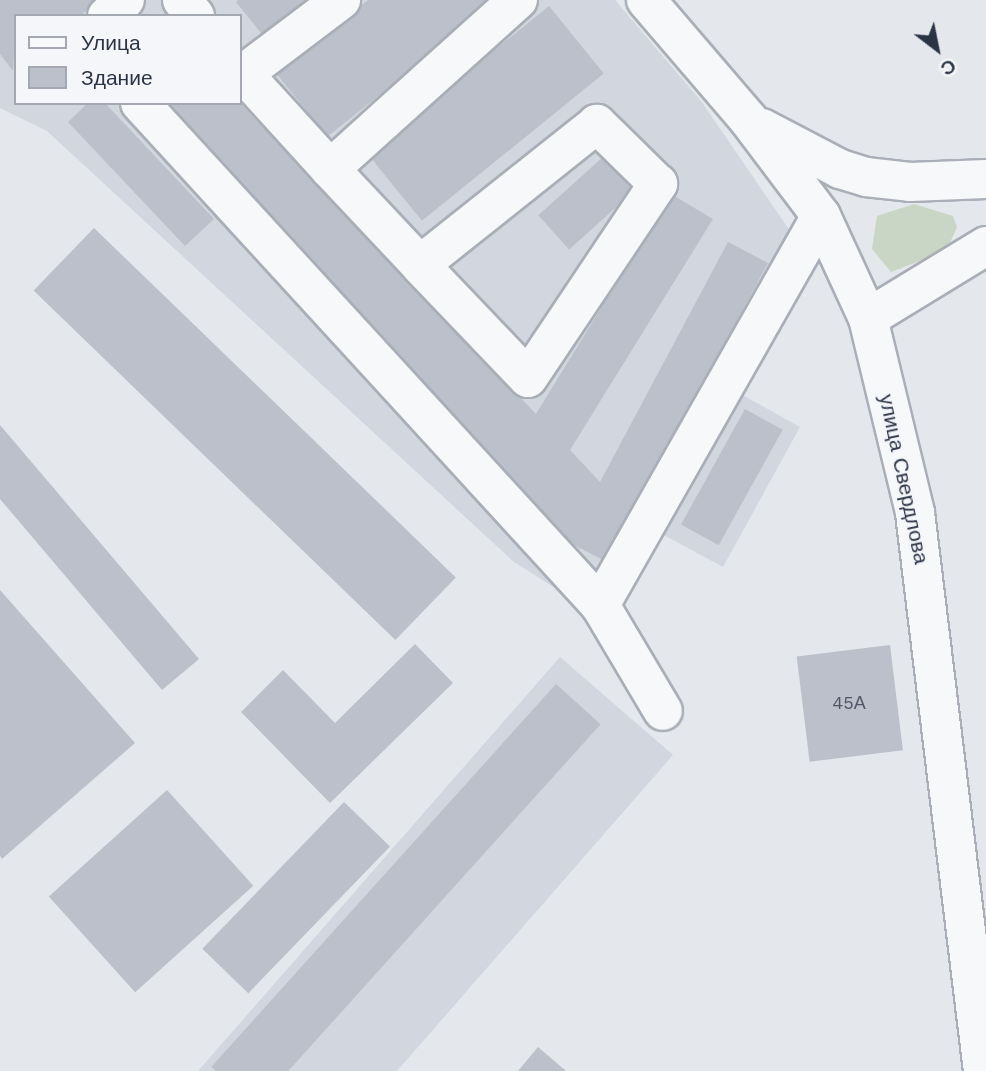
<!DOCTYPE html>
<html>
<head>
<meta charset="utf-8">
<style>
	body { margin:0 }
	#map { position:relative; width:986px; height:1071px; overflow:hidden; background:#e4e7ec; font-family:"Work Sans",sans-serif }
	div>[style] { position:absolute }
	.built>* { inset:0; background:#d2d6de }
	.green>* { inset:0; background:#c9d6c5 }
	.building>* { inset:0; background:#bbc0ca; transform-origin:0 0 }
	.roads { filter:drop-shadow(2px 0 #a9aeb7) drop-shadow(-2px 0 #a9aeb7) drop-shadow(0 2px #a9aeb7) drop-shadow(0 -2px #a9aeb7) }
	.minor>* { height:38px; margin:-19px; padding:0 19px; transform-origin:19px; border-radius:19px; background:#f7f8fa }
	span { translate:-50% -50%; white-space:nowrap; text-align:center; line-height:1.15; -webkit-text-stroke:5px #f4f6f9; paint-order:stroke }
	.number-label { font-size:18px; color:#4f5766 }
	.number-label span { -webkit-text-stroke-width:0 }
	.street-label { font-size:21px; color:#2b3445 }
	.legend { position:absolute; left:14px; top:14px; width:228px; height:91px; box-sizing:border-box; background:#f4f6f9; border:2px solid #a4a8b1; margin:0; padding:9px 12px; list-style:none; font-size:21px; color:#2b3445 }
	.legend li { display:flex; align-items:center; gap:14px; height:35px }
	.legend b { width:35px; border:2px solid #a4a8b1 }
	.north { position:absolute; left:902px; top:14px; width:70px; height:70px; -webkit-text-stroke:5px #f4f6f9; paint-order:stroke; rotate:148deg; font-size:19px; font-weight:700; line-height:28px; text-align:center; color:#2b3445 }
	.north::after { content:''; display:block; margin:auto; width:24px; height:32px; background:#2b3445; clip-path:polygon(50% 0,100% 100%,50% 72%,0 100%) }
</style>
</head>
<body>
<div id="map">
	<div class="built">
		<i style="clip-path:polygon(evenodd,0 0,615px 0,701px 101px,808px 257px,739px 393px,800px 427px,723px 567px,662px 534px,612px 624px,514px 562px,47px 131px,0 108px,0 0,16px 16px,240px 16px,240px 103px,16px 103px,16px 16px)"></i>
		<i style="clip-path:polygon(560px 657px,673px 755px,397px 1071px,198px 1071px)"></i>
	</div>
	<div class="green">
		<i style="clip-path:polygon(914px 204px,953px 216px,957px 227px,950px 243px,930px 257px,891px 272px,872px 249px,877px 216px)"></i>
	</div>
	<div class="building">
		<i style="clip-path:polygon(0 0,100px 0,80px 16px,16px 16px,13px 71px,0 54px)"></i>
		<i style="clip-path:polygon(313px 0,265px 38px,236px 2px,238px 0)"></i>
		<i style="clip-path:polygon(368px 0,498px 0,327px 137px,276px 73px)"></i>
		<i style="left:549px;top:6px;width:87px;height:234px;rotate:51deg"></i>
		<i style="clip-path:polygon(88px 103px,105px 103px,214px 219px,185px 246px,68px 122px)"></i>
		<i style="clip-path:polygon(168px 103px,240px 103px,536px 414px,671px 194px,713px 219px,570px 450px,600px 482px,728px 242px,768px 263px,607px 562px,568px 542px)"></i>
		<i style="left:603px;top:157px;width:46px;height:87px;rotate:48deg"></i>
		<i style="left:94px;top:228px;width:503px;height:87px;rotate:44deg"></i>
		<i style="left:745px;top:409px;width:43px;height:132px;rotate:29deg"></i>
		<i style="clip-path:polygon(0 425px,199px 659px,162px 690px,0 499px)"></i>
		<i style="clip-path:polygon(0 590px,135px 743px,2px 859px,0 856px)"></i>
		<i style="clip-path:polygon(415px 644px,453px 683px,330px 803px,241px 712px,283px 670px,335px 723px)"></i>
		<i style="left:890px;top:645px;width:106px;height:94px;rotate:83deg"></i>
		<i style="left:556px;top:684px;width:60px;height:515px;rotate:42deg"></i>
		<i style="left:167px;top:790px;width:129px;height:159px;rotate:48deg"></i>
		<i style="left:344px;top:802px;width:64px;height:204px;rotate:44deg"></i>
		<i style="clip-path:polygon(538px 1047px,566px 1071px,518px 1071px)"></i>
	</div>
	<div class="roads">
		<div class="minor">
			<i style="left:182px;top:0;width:21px;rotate:51deg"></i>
			<i style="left:646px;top:0;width:157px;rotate:49.4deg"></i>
			<i style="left:748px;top:119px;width:121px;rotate:53deg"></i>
			<i style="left:821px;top:216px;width:112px;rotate:65.3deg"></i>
			<i style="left:868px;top:318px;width:201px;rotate:76.4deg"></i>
			<i style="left:915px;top:513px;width:562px;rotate:83.05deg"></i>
			<i style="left:107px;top:16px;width:24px;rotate:-42deg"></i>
			<i style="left:240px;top:70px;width:134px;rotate:47.7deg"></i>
			<i style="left:330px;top:169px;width:132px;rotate:46.8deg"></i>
			<i style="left:420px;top:265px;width:156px;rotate:46.3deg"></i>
			<i style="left:528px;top:378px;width:234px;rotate:-56.2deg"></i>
			<i style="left:658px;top:184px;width:86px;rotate:-135.5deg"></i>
			<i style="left:597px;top:124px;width:226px;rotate:141.5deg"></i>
			<i style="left:243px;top:74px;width:123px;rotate:-37.1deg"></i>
			<i style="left:140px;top:103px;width:681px;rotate:47.5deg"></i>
			<i style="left:600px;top:605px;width:123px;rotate:59.3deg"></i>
			<i style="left:762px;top:128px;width:88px;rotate:27.7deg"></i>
			<i style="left:840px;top:169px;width:27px;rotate:17deg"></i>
			<i style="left:866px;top:177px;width:44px;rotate:6.5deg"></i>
			<i style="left:910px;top:182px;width:76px;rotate:-2.3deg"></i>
			<i style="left:330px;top:169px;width:253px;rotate:-42deg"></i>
			<i style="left:868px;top:318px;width:138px;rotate:-31.4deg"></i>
			<i style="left:600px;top:605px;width:447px;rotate:-60.4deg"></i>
		</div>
	</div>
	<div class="number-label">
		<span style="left:849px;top:703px">45А</span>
	</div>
	<div class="street-label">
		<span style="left:904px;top:479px;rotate:78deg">улица Свердлова</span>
	</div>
	<ul class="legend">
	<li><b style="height:9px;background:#f7f8fa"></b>Улица</li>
	<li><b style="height:19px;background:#bbc0ca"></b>Здание</li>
	</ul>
	<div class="north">С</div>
</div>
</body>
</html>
